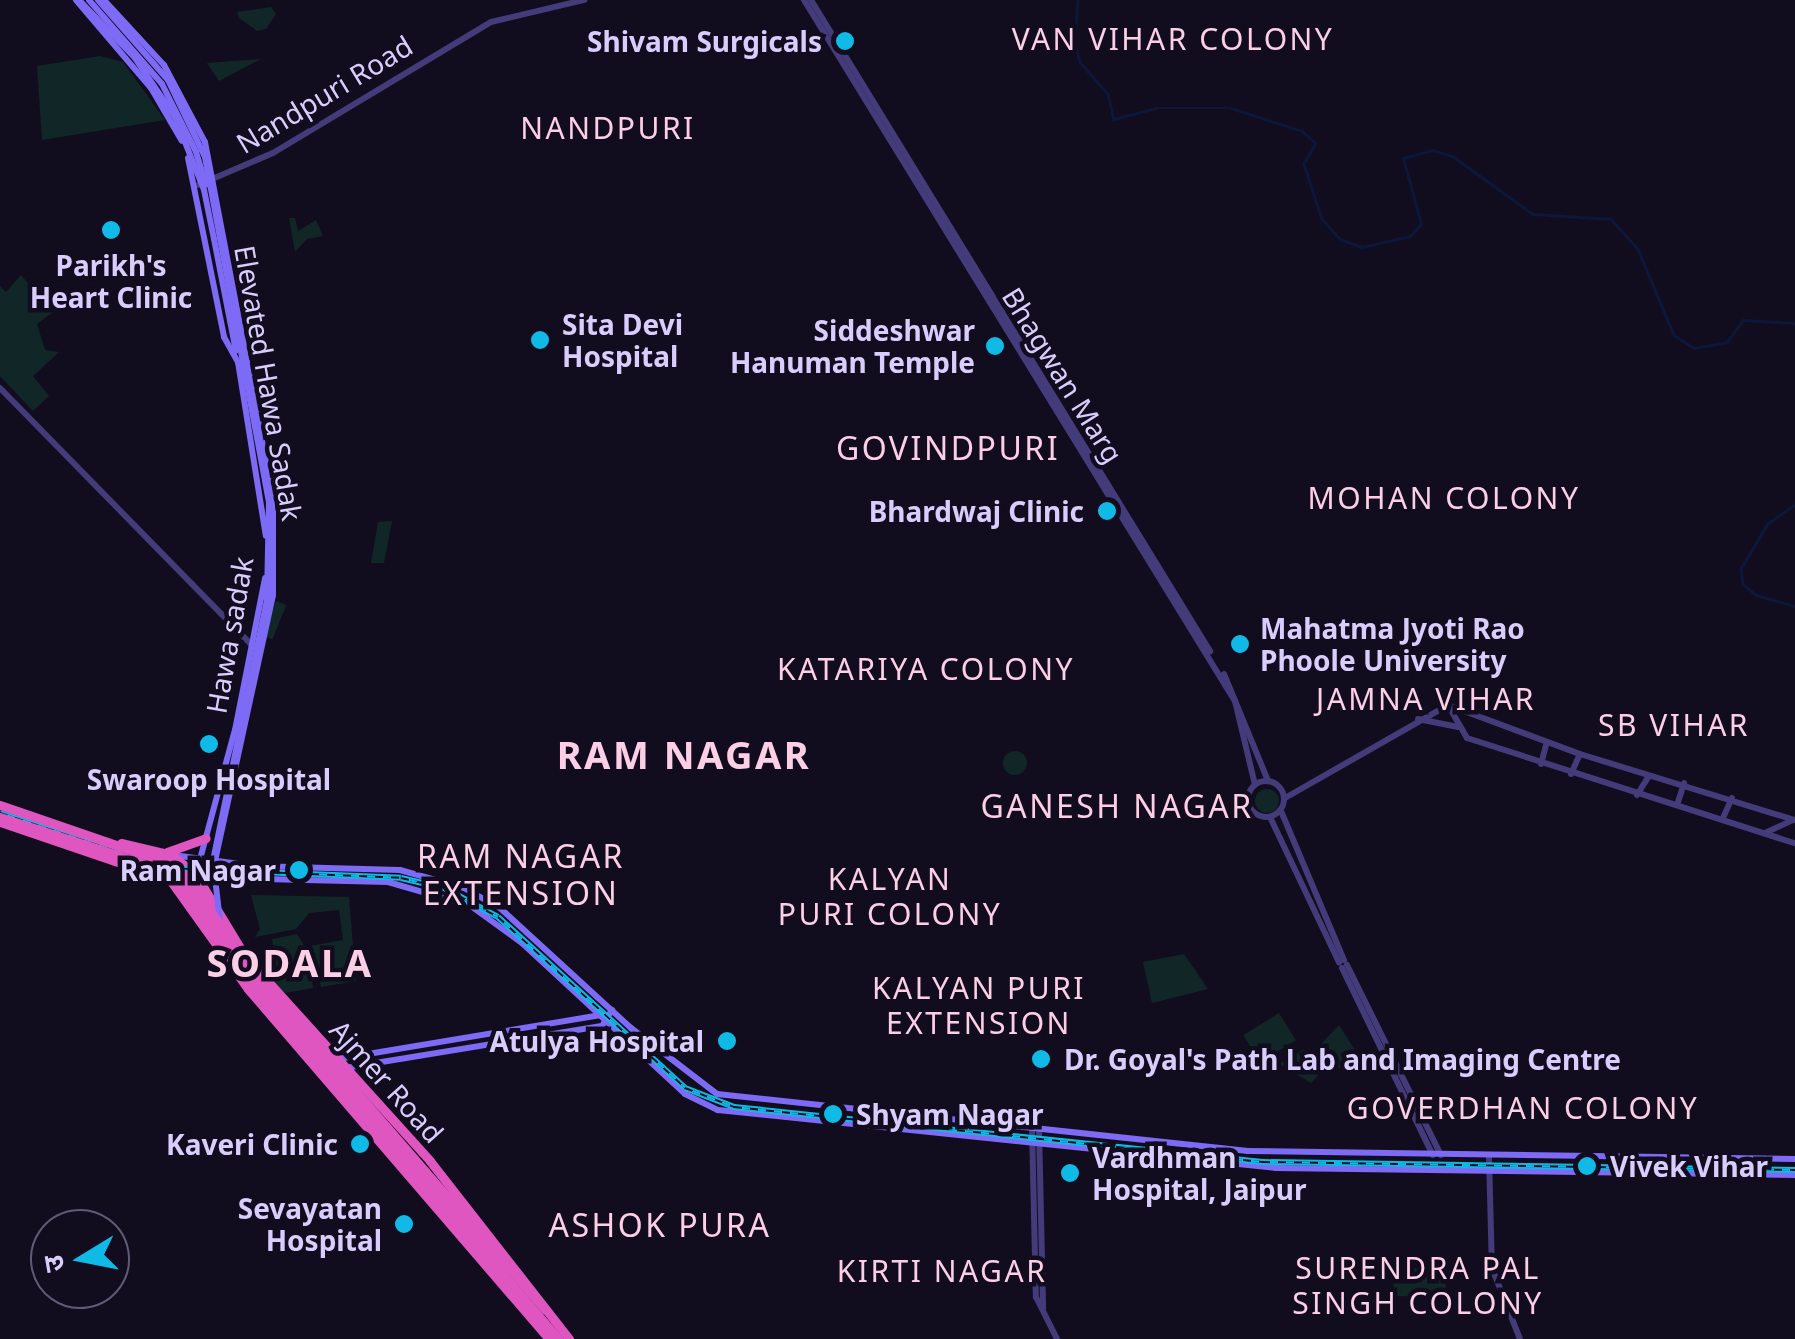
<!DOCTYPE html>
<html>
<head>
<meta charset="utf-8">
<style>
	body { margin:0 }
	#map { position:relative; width:1795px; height:1339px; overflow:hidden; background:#120d1e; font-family:"Noto Sans","Noto Sans Devanagari",sans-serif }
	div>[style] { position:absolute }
	.green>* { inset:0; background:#112627; transform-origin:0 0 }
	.round { border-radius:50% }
	.stream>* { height:2.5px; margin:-1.25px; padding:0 1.25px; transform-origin:1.25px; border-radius:1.25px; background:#0c1739 }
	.tertiary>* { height:6px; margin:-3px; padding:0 3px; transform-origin:3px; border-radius:3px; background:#443b7a }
	.tertiary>.ring { margin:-3px; padding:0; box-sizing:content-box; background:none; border:6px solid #443b7a; border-radius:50% }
	.secondary>* { height:6px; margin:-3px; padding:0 3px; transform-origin:3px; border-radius:3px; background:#7d6bf6 }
	.trunk>* { height:9px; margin:-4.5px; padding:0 4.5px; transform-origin:4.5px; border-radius:4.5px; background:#e056c1 }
	.rail>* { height:6px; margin-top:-3px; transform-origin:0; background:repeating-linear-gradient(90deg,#120d1e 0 8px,#0fbae7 0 16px); box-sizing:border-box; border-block:2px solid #0fbae7 }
	.secondary-bridge>* { height:6px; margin:-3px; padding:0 3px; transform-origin:3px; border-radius:3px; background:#7d6bf6 }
	.trunk-bridge>* { height:9px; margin:-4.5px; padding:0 4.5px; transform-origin:4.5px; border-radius:4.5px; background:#e056c1 }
	.dots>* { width:28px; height:28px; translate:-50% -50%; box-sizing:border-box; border:5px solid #120d1e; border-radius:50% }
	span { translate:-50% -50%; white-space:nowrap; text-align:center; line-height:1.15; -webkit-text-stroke:9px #120d1e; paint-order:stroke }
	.poi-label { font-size:28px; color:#d8cdfc; font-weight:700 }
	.right { translate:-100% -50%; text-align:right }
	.left { translate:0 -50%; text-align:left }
	.street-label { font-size:28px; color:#d8cdfc }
	.neighbourhood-label { font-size:30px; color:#fccfe7; letter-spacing:2.5px }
	.quarter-label { font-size:32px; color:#fccfe7; letter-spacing:2.5px }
	.district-label { font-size:38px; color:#fccfe7; font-weight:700; letter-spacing:2.5px }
	.north { position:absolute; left:30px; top:1209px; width:100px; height:100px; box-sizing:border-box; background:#120d1e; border:2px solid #615a77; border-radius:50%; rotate:260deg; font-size:28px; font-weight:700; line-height:40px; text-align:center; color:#d8cdfc }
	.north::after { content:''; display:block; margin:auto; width:35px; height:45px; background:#0fbae7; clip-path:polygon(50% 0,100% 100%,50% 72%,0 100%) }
</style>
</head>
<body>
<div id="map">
	<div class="green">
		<i style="clip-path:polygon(271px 7px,276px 14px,266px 29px,257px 31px,239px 18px,237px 12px)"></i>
		<i style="clip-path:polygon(100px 56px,123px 62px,165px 120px,42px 140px,37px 66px)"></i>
		<i style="clip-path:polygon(261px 59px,219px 81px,207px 63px)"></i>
		<i style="clip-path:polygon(289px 218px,295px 218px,298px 231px,316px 220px,323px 236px,307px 239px,295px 252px)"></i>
		<i style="clip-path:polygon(21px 275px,53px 312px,37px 324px,45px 350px,59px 352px,33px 376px,49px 396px,33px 411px,0 376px,0 286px,6px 292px)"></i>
		<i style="clip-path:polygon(392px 521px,384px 563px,371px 563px,378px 522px)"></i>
		<i style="left:276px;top:601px;width:11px;height:37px;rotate:22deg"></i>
		<i class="round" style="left:1003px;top:751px;width:24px;height:24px"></i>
		<i class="round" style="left:1255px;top:789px;width:24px;height:24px"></i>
		<i style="clip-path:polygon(251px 895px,349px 897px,356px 981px,321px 987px,318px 972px,311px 974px,313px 988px,280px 994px,261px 972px,277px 969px,272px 939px,297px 934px,305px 947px,343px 940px,339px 910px,309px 913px,296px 929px,255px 937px,260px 929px)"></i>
		<i style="clip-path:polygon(1184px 954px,1208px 989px,1152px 1003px,1143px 962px)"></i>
		<i style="left:1279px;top:1013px;width:32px;height:42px;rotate:58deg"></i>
		<i style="clip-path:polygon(1339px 1025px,1360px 1058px,1343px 1068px,1334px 1068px,1320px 1045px)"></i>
		<i style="clip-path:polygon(1303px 1050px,1313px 1050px,1324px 1069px,1311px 1083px,1279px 1064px)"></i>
		<i style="left:1394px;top:1268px;width:52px;height:28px;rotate:1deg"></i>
	</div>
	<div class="stream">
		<i style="left:1078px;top:0;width:44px;rotate:93.9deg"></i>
		<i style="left:1075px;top:44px;width:19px;rotate:74deg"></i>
		<i style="left:1080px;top:62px;width:43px;rotate:48.8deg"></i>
		<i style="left:1108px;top:94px;width:26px;rotate:77deg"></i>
		<i style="left:1114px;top:119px;width:43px;rotate:-14.7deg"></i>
		<i style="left:1156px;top:108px;width:75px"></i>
		<i style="left:1231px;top:108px;width:75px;rotate:17.9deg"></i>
		<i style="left:1302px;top:131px;width:18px;rotate:41deg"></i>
		<i style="left:1316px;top:143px;width:24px;rotate:120deg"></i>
		<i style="left:1304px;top:164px;width:58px;rotate:71.9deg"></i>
		<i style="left:1322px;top:219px;width:27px;rotate:48deg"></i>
		<i style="left:1340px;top:239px;width:23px;rotate:20deg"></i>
		<i style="left:1362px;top:247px;width:49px;rotate:-12.9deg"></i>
		<i style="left:1410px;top:236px;width:16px;rotate:-47deg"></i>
		<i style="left:1421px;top:224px;width:68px;rotate:-105.3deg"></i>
		<i style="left:1403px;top:158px;width:31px;rotate:-15deg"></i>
		<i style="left:1433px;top:150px;width:22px;rotate:18deg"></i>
		<i style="left:1454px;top:157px;width:97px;rotate:35.8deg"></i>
		<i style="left:1533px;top:214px;width:78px;rotate:3.7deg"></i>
		<i style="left:1611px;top:219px;width:40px;rotate:48deg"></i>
		<i style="left:1638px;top:249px;width:93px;rotate:67.3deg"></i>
		<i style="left:1674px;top:335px;width:24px;rotate:33deg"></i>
		<i style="left:1694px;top:348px;width:34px;rotate:-10deg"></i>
		<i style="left:1727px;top:342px;width:27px;rotate:-54deg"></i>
		<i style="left:1743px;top:320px;width:52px;rotate:3.3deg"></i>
		<i style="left:1795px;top:505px;width:33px;rotate:145deg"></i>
		<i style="left:1768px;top:524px;width:52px;rotate:121deg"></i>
		<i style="left:1741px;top:569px;width:15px;rotate:82deg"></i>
		<i style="left:1743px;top:584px;width:17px;rotate:40deg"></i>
		<i style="left:1756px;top:595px;width:41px;rotate:15.8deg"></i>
	</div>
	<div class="tertiary">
		<i style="left:804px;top:0;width:823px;rotate:58.42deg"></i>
		<i style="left:1235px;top:701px;width:86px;rotate:76.6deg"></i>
		<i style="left:811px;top:0;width:764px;rotate:58.5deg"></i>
		<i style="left:198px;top:185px;width:82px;rotate:-23.1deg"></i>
		<i style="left:273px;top:153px;width:254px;rotate:-31deg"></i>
		<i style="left:491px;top:22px;width:96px;rotate:-13.3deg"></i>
		<i style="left:0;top:388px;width:361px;rotate:45.6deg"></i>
		<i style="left:1224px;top:674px;width:116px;rotate:67.6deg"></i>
		<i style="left:1448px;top:705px;width:38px;rotate:60deg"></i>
		<i style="left:1467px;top:738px;width:344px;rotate:17.8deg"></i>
		<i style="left:1418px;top:719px;width:41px;rotate:11.3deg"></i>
		<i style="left:1541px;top:764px;width:23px;rotate:-75deg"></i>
		<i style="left:1571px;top:774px;width:22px;rotate:-66deg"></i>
		<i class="ring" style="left:1248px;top:781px;width:30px;height:30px"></i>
		<i style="left:1637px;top:795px;width:22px;rotate:-58deg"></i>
		<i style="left:1285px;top:798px;width:188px;rotate:-29.7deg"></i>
		<i style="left:1448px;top:705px;width:141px;rotate:20.4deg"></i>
		<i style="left:1580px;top:754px;width:225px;rotate:17.1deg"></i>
		<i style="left:1678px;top:802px;width:20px;rotate:-72deg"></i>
		<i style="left:1281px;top:811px;width:162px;rotate:67.1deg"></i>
		<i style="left:1270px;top:817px;width:161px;rotate:64.6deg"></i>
		<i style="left:1723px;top:818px;width:22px;rotate:-66deg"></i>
		<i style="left:1765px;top:833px;width:31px;rotate:-25deg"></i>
		<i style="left:1347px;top:965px;width:212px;rotate:63.7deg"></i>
		<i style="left:1342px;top:968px;width:208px;rotate:64.1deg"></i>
		<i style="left:1032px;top:1127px;width:170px;rotate:88.7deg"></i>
		<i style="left:1036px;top:1297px;width:47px;rotate:63.4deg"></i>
		<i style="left:1039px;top:1128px;width:180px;rotate:88.7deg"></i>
		<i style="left:1489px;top:1156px;width:112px;rotate:88.5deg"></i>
		<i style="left:1492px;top:1268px;width:76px;rotate:68.5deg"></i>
	</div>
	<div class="secondary">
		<i style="left:76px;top:0;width:116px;rotate:49.6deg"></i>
		<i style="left:151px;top:88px;width:61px;rotate:59.7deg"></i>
		<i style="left:104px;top:0;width:88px;rotate:47.3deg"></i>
		<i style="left:164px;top:65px;width:87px;rotate:62deg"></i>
		<i style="left:205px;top:142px;width:364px;rotate:79.2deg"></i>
		<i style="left:273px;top:500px;width:95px;rotate:90deg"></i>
		<i style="left:273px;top:595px;width:276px;rotate:102.3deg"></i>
		<i style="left:196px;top:152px;width:34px;rotate:73deg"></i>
		<i style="left:188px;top:158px;width:183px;rotate:78.6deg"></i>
		<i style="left:224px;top:337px;width:29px;rotate:61deg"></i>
		<i style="left:238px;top:362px;width:176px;rotate:80.9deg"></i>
		<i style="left:214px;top:239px;width:114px;rotate:78.9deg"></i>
		<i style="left:173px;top:855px;width:82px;rotate:7.7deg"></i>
		<i style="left:254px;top:866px;width:146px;rotate:1.6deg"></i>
		<i style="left:400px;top:870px;width:66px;rotate:15.7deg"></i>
		<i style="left:464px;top:888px;width:41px;rotate:29.1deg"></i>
		<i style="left:500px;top:908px;width:178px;rotate:42.5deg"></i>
		<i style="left:631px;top:1028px;width:108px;rotate:37.5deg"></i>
		<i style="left:717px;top:1094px;width:534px;rotate:6.13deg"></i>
		<i style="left:1248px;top:1151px;width:547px;rotate:0.84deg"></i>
		<i style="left:199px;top:863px;width:138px;rotate:-74.9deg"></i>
		<i style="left:235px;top:730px;width:155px;rotate:-78.8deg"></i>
		<i style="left:197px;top:871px;width:21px;rotate:19deg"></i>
		<i style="left:217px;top:878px;width:171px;rotate:1.3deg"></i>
		<i style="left:388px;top:882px;width:86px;rotate:16.1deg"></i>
		<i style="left:471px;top:906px;width:63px;rotate:36deg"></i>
		<i style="left:522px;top:943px;width:222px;rotate:42.8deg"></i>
		<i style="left:685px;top:1094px;width:37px;rotate:26deg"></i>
		<i style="left:718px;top:1110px;width:561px;rotate:5.93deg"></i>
		<i style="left:1276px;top:1168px;width:519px;rotate:0.77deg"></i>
		<i style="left:338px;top:1059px;width:268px;rotate:-9.5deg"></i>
		<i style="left:345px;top:1068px;width:260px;rotate:-9.3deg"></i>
		<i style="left:602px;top:1026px;width:19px;rotate:-58deg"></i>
	</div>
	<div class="trunk">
		<i style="left:0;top:822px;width:180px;rotate:18.8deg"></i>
		<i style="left:170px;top:880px;width:134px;rotate:54.4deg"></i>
		<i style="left:248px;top:989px;width:462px;rotate:49.3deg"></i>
		<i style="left:121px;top:843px;width:52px;rotate:13.2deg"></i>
		<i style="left:172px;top:855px;width:31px;rotate:40deg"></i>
		<i style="left:196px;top:875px;width:95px;rotate:58.8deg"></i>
		<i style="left:245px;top:956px;width:276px;rotate:47.9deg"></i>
		<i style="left:430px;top:1161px;width:226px;rotate:52deg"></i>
		<i style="left:167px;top:852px;width:41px;rotate:-19.7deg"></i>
	</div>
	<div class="rail">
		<i style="left:0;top:813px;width:176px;rotate:18.2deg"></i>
		<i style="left:167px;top:868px;width:234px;rotate:2.4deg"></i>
		<i style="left:401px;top:878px;width:44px;rotate:13.1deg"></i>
		<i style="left:444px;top:888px;width:61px;rotate:28.2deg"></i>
		<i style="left:498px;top:917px;width:253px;rotate:42.4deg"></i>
		<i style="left:685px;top:1088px;width:53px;rotate:21.2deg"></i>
		<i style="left:734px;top:1107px;width:531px;rotate:5.95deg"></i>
		<i style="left:1262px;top:1162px;width:533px;rotate:0.86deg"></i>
	</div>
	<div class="secondary-bridge">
		<i style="left:79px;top:0;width:81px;rotate:46deg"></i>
		<i style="left:135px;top:58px;width:71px;rotate:55.9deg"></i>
		<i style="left:175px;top:117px;width:79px;rotate:68.3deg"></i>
		<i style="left:204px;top:190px;width:50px;rotate:78.5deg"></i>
		<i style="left:89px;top:0;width:111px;rotate:49deg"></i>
		<i style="left:162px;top:84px;width:76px;rotate:63.4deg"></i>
		<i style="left:98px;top:0;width:106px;rotate:48.8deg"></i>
		<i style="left:168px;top:80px;width:85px;rotate:64.3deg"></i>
		<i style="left:205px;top:157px;width:351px;rotate:79.5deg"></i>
		<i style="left:269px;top:502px;width:98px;rotate:91.2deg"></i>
		<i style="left:267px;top:600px;width:266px;rotate:101.7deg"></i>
		<i style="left:213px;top:860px;width:61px;rotate:83.5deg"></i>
	</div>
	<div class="trunk-bridge">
		<i style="left:0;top:805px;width:176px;rotate:19deg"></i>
		<i style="left:166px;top:862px;width:29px;rotate:36deg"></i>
		<i style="left:189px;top:879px;width:107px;rotate:56deg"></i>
		<i style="left:249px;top:968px;width:452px;rotate:49.1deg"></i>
		<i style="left:0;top:817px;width:169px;rotate:17.9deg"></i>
		<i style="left:161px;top:869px;width:28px;rotate:35deg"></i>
		<i style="left:184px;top:885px;width:97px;rotate:56deg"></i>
		<i style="left:238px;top:965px;width:492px;rotate:49.4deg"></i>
	</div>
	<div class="dots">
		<i style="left:845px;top:41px;background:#0fbae7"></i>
		<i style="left:111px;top:230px;background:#0fbae7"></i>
		<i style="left:540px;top:340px;background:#0fbae7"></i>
		<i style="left:995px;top:346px;background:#0fbae7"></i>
		<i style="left:1107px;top:511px;background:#0fbae7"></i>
		<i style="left:1240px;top:644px;background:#0fbae7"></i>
		<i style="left:209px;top:744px;background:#0fbae7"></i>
		<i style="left:299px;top:870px;background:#0fbae7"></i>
		<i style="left:727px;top:1041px;background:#0fbae7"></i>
		<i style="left:1041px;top:1059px;background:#0fbae7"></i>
		<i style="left:833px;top:1114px;background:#0fbae7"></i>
		<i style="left:360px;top:1144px;background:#0fbae7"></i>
		<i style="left:1587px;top:1166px;background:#0fbae7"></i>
		<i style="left:1070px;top:1173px;background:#0fbae7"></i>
		<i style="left:404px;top:1224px;background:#0fbae7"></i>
	</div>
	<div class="poi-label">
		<span class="right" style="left:822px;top:41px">Shivam Surgicals</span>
		<span style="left:111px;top:281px">Parikh's<br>Heart Clinic</span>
		<span class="left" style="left:562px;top:340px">Sita Devi<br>Hospital</span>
		<span class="right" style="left:975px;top:346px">Siddeshwar<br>Hanuman Temple</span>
		<span class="right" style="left:1084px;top:511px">Bhardwaj Clinic</span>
		<span class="left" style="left:1260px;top:644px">Mahatma Jyoti Rao<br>Phoole University</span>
		<span style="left:209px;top:779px">Swaroop Hospital</span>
		<span class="right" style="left:276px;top:870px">Ram Nagar</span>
		<span class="right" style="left:704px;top:1041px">Atulya Hospital</span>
		<span class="left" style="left:1064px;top:1059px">Dr. Goyal's Path Lab and Imaging Centre</span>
		<span class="left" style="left:856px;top:1114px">Shyam Nagar</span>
		<span class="right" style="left:338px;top:1144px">Kaveri Clinic</span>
		<span class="left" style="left:1092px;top:1173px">Vardhman<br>Hospital, Jaipur</span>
		<span class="left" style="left:1610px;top:1166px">Vivek Vihar</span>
		<span class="right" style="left:382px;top:1224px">Sevayatan<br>Hospital</span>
	</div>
	<div class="street-label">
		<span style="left:324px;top:94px;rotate:-31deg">Nandpuri Road</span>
		<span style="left:1063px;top:375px;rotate:58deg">Bhagwan Marg</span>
		<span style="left:269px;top:383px;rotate:80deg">Elevated Hawa Sadak</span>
		<span style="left:229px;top:635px;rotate:-80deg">Hawa sadak</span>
		<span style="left:387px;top:1081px;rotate:48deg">Ajmer Road</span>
	</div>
	<div class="neighbourhood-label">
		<span style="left:1173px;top:39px">VAN VIHAR COLONY</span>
		<span style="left:608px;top:128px">NANDPURI</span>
		<span style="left:1444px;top:498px">MOHAN COLONY</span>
		<span style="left:926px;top:669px">KATARIYA COLONY</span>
		<span style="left:1426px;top:699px">JAMNA VIHAR</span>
		<span style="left:1674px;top:725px">SB VIHAR</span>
		<span style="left:890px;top:896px">KALYAN<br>PURI COLONY</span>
		<span style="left:979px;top:1005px">KALYAN PURI<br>EXTENSION</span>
		<span style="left:1523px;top:1108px">GOVERDHAN COLONY</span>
		<span style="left:1418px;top:1285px">SURENDRA PAL<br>SINGH COLONY</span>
		<span style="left:942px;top:1271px">KIRTI NAGAR</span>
	</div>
	<div class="quarter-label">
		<span style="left:948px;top:448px">GOVINDPURI</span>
		<span style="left:1117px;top:806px">GANESH NAGAR</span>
		<span style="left:521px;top:875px">RAM NAGAR<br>EXTENSION</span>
		<span style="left:660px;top:1225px">ASHOK PURA</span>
	</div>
	<div class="district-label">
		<span style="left:684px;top:755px">RAM NAGAR</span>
		<span style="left:290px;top:963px">SODALA</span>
	</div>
	<div class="north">उ</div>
</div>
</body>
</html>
